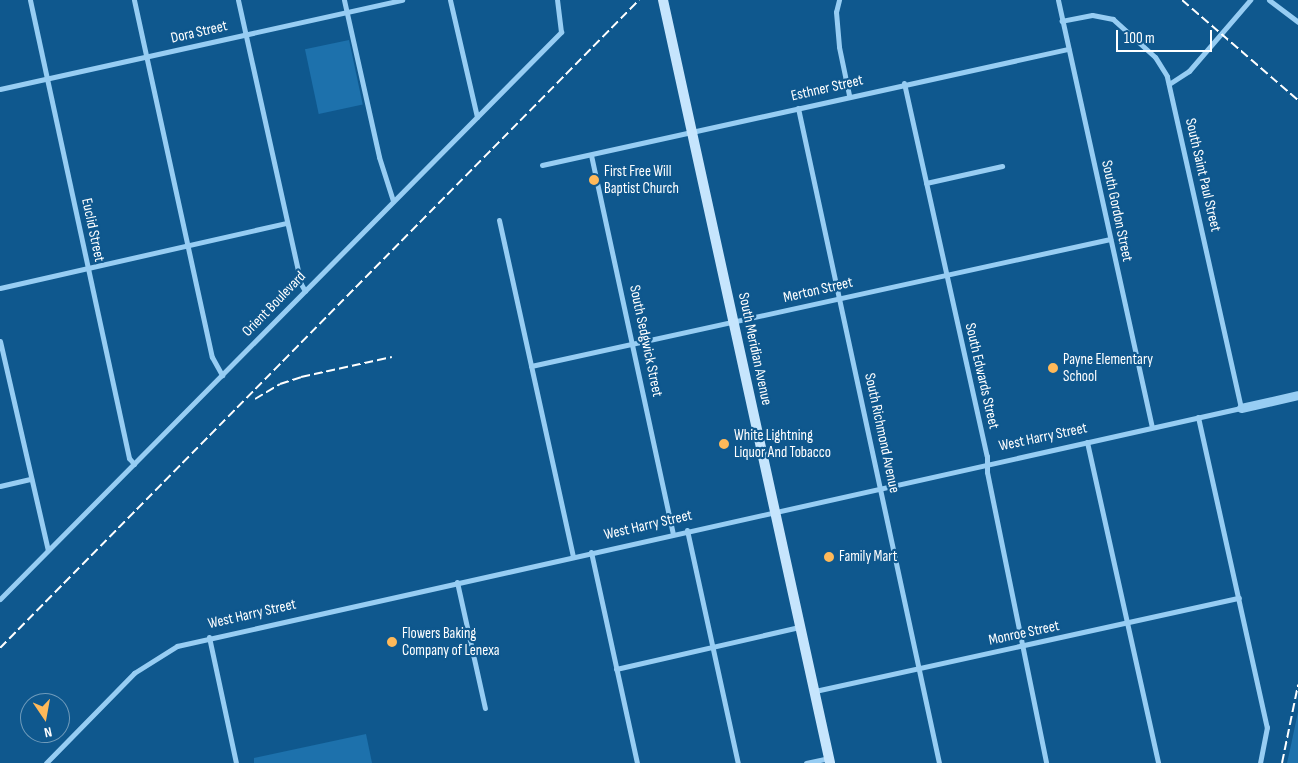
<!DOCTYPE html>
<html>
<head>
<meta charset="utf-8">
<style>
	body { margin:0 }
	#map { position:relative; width:1298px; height:763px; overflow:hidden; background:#0f588e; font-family:"Sofia Sans Condensed",sans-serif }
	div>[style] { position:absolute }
	.green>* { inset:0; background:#1d71ac; transform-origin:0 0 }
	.minor>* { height:5px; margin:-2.5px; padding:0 2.5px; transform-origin:2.5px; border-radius:2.5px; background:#97cdf3 }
	.tertiary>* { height:9px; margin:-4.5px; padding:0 4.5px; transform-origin:4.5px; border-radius:4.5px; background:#97cdf3 }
	.secondary>* { height:10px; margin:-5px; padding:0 5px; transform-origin:5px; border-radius:5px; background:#c6e5fd }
	.rail>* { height:2px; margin-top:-1px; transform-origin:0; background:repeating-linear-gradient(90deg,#fff 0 9px,transparent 0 13px) }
	.dots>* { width:14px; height:14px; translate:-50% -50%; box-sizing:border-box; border:2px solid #0f588e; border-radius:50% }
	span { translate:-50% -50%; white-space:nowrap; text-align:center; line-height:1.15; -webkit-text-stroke:4.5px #0f588e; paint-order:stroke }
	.street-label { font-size:15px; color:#fff }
	.poi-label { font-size:15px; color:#fff }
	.left { translate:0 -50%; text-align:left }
	.north { position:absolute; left:20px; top:693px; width:50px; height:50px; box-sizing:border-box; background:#0f588e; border:1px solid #6f9bbb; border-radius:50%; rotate:168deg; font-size:14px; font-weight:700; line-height:20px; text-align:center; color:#fff }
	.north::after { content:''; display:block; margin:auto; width:18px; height:22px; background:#ffb959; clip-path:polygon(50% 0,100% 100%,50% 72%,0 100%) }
	.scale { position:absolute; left:1116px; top:30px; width:96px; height:22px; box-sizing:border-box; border:2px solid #fff; border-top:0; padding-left:6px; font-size:15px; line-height:18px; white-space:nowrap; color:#fff; -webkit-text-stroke:4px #0f588e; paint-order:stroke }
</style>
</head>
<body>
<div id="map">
	<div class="green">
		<i style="left:349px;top:40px;width:66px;height:45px;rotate:78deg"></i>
		<i style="clip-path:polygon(1298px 712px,1298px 763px,1287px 763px,1291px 745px)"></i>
		<i style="clip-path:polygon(366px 734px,372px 763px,254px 763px,254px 758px)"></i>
	</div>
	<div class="minor">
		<i style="left:30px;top:0;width:469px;rotate:77.8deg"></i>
		<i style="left:129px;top:458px;width:8px;rotate:50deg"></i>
		<i style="left:134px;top:0;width:365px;rotate:77.7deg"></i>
		<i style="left:212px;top:357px;width:21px;rotate:61deg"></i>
		<i style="left:238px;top:0;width:291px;rotate:77.5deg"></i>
		<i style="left:301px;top:284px;width:8px;rotate:60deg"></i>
		<i style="left:344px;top:0;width:161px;rotate:77.4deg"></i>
		<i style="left:379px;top:157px;width:46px;rotate:72.3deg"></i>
		<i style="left:450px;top:0;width:120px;rotate:77deg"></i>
		<i style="left:839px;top:0;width:12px;rotate:104deg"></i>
		<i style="left:836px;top:12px;width:35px;rotate:85deg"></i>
		<i style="left:839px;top:47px;width:49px;rotate:78.2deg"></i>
		<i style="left:1058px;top:0;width:437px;rotate:77.6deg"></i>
		<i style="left:1269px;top:0;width:36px;rotate:37deg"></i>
		<i style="left:904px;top:83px;width:382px;rotate:77.5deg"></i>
		<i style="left:987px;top:456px;width:16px;rotate:90deg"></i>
		<i style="left:987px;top:472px;width:297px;rotate:78.5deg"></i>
		<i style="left:1169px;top:84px;width:24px;rotate:-33deg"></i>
		<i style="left:1189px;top:71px;width:94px;rotate:-49.3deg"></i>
		<i style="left:0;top:89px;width:412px;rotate:-12.5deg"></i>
		<i style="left:798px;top:108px;width:670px;rotate:77.85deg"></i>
		<i style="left:591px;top:155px;width:387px;rotate:77.8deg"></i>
		<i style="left:542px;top:165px;width:539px;rotate:-12.44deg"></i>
		<i style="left:926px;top:183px;width:78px;rotate:-12.6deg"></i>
		<i style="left:499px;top:220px;width:344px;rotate:77.6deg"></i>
		<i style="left:0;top:288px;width:294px;rotate:-12.8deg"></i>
		<i style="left:0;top:341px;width:214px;rotate:77.1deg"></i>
		<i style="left:531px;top:366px;width:593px;rotate:-12.37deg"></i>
		<i style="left:1198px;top:417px;width:318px;rotate:77.5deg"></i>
		<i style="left:1267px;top:727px;width:37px;rotate:101deg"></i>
		<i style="left:1087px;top:442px;width:329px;rotate:77.5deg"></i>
		<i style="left:0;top:486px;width:32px;rotate:-13deg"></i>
		<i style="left:687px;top:530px;width:239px;rotate:77.7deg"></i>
		<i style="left:591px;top:552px;width:216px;rotate:77.7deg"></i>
		<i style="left:457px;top:582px;width:129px;rotate:77.5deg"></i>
		<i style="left:0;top:599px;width:798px;rotate:-45.3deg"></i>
		<i style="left:561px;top:32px;width:32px;rotate:-97deg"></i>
		<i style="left:209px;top:637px;width:129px;rotate:77.9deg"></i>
		<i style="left:616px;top:669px;width:189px;rotate:-12.9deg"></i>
		<i style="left:815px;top:691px;width:434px;rotate:-12.4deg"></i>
		<i style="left:46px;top:763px;width:126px;rotate:-45.6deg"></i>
		<i style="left:134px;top:673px;width:51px;rotate:-32.1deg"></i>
		<i style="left:177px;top:646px;width:1090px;rotate:-12.61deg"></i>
		<i style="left:1241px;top:408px;width:340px;rotate:-102.6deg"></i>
		<i style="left:1167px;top:76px;width:22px;rotate:-122deg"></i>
		<i style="left:1155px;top:57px;width:57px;rotate:-137.9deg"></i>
		<i style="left:1113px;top:19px;width:21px;rotate:-169deg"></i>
		<i style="left:1092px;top:15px;width:31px;rotate:169deg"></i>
		<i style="left:806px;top:763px;width:24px;rotate:-12deg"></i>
	</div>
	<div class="tertiary">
		<i style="left:1241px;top:408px;width:58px;rotate:-12.8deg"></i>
	</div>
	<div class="secondary">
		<i style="left:663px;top:0;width:781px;rotate:77.65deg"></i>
	</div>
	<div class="rail">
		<i style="left:1182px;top:0;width:153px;rotate:40.8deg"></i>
		<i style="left:255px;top:399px;width:29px;rotate:-31deg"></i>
		<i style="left:280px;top:384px;width:22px;rotate:-18deg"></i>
		<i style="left:301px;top:377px;width:93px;rotate:-12.4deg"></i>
		<i style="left:0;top:648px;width:910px;rotate:-45.4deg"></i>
		<i style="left:1282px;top:763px;width:80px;rotate:-78.4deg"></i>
	</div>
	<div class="dots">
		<i style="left:594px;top:180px;background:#ffb959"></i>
		<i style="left:1053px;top:368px;background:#ffb959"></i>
		<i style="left:724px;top:444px;background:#ffb959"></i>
		<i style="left:829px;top:557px;background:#ffb959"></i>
		<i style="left:392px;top:642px;background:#ffb959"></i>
	</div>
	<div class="street-label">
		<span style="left:199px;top:32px;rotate:-13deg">Dora Street</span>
		<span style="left:827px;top:88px;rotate:-13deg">Esthner Street</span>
		<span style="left:1203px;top:175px;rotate:77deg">South Saint Paul Street</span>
		<span style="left:1117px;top:211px;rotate:78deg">South Gordon Street</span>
		<span style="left:93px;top:230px;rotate:78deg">Euclid Street</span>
		<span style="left:818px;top:290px;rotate:-13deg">Merton Street</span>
		<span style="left:274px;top:304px;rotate:-46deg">Orient Boulevard</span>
		<span style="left:646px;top:341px;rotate:78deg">South Sedgwick Street</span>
		<span style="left:755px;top:349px;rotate:78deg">South Meridian Avenue</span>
		<span style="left:982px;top:376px;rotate:77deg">South Edwards Street</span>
		<span style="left:882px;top:433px;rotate:78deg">South Richmond Avenue</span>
		<span style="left:1043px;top:437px;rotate:-12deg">West Harry Street</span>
		<span style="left:648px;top:525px;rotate:-13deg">West Harry Street</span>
		<span style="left:252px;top:614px;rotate:-13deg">West Harry Street</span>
		<span style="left:1024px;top:633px;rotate:-12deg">Monroe Street</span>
	</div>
	<div class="poi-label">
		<span class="left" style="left:604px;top:180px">First Free Will<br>Baptist Church</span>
		<span class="left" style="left:1063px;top:368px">Payne Elementary<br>School</span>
		<span class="left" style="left:734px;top:444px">White Lightning<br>Liquor And Tobacco</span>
		<span class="left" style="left:839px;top:557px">Family Mart</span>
		<span class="left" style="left:402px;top:642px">Flowers Baking<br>Company of Lenexa</span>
	</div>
	<div class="north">N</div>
	<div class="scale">100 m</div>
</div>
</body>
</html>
